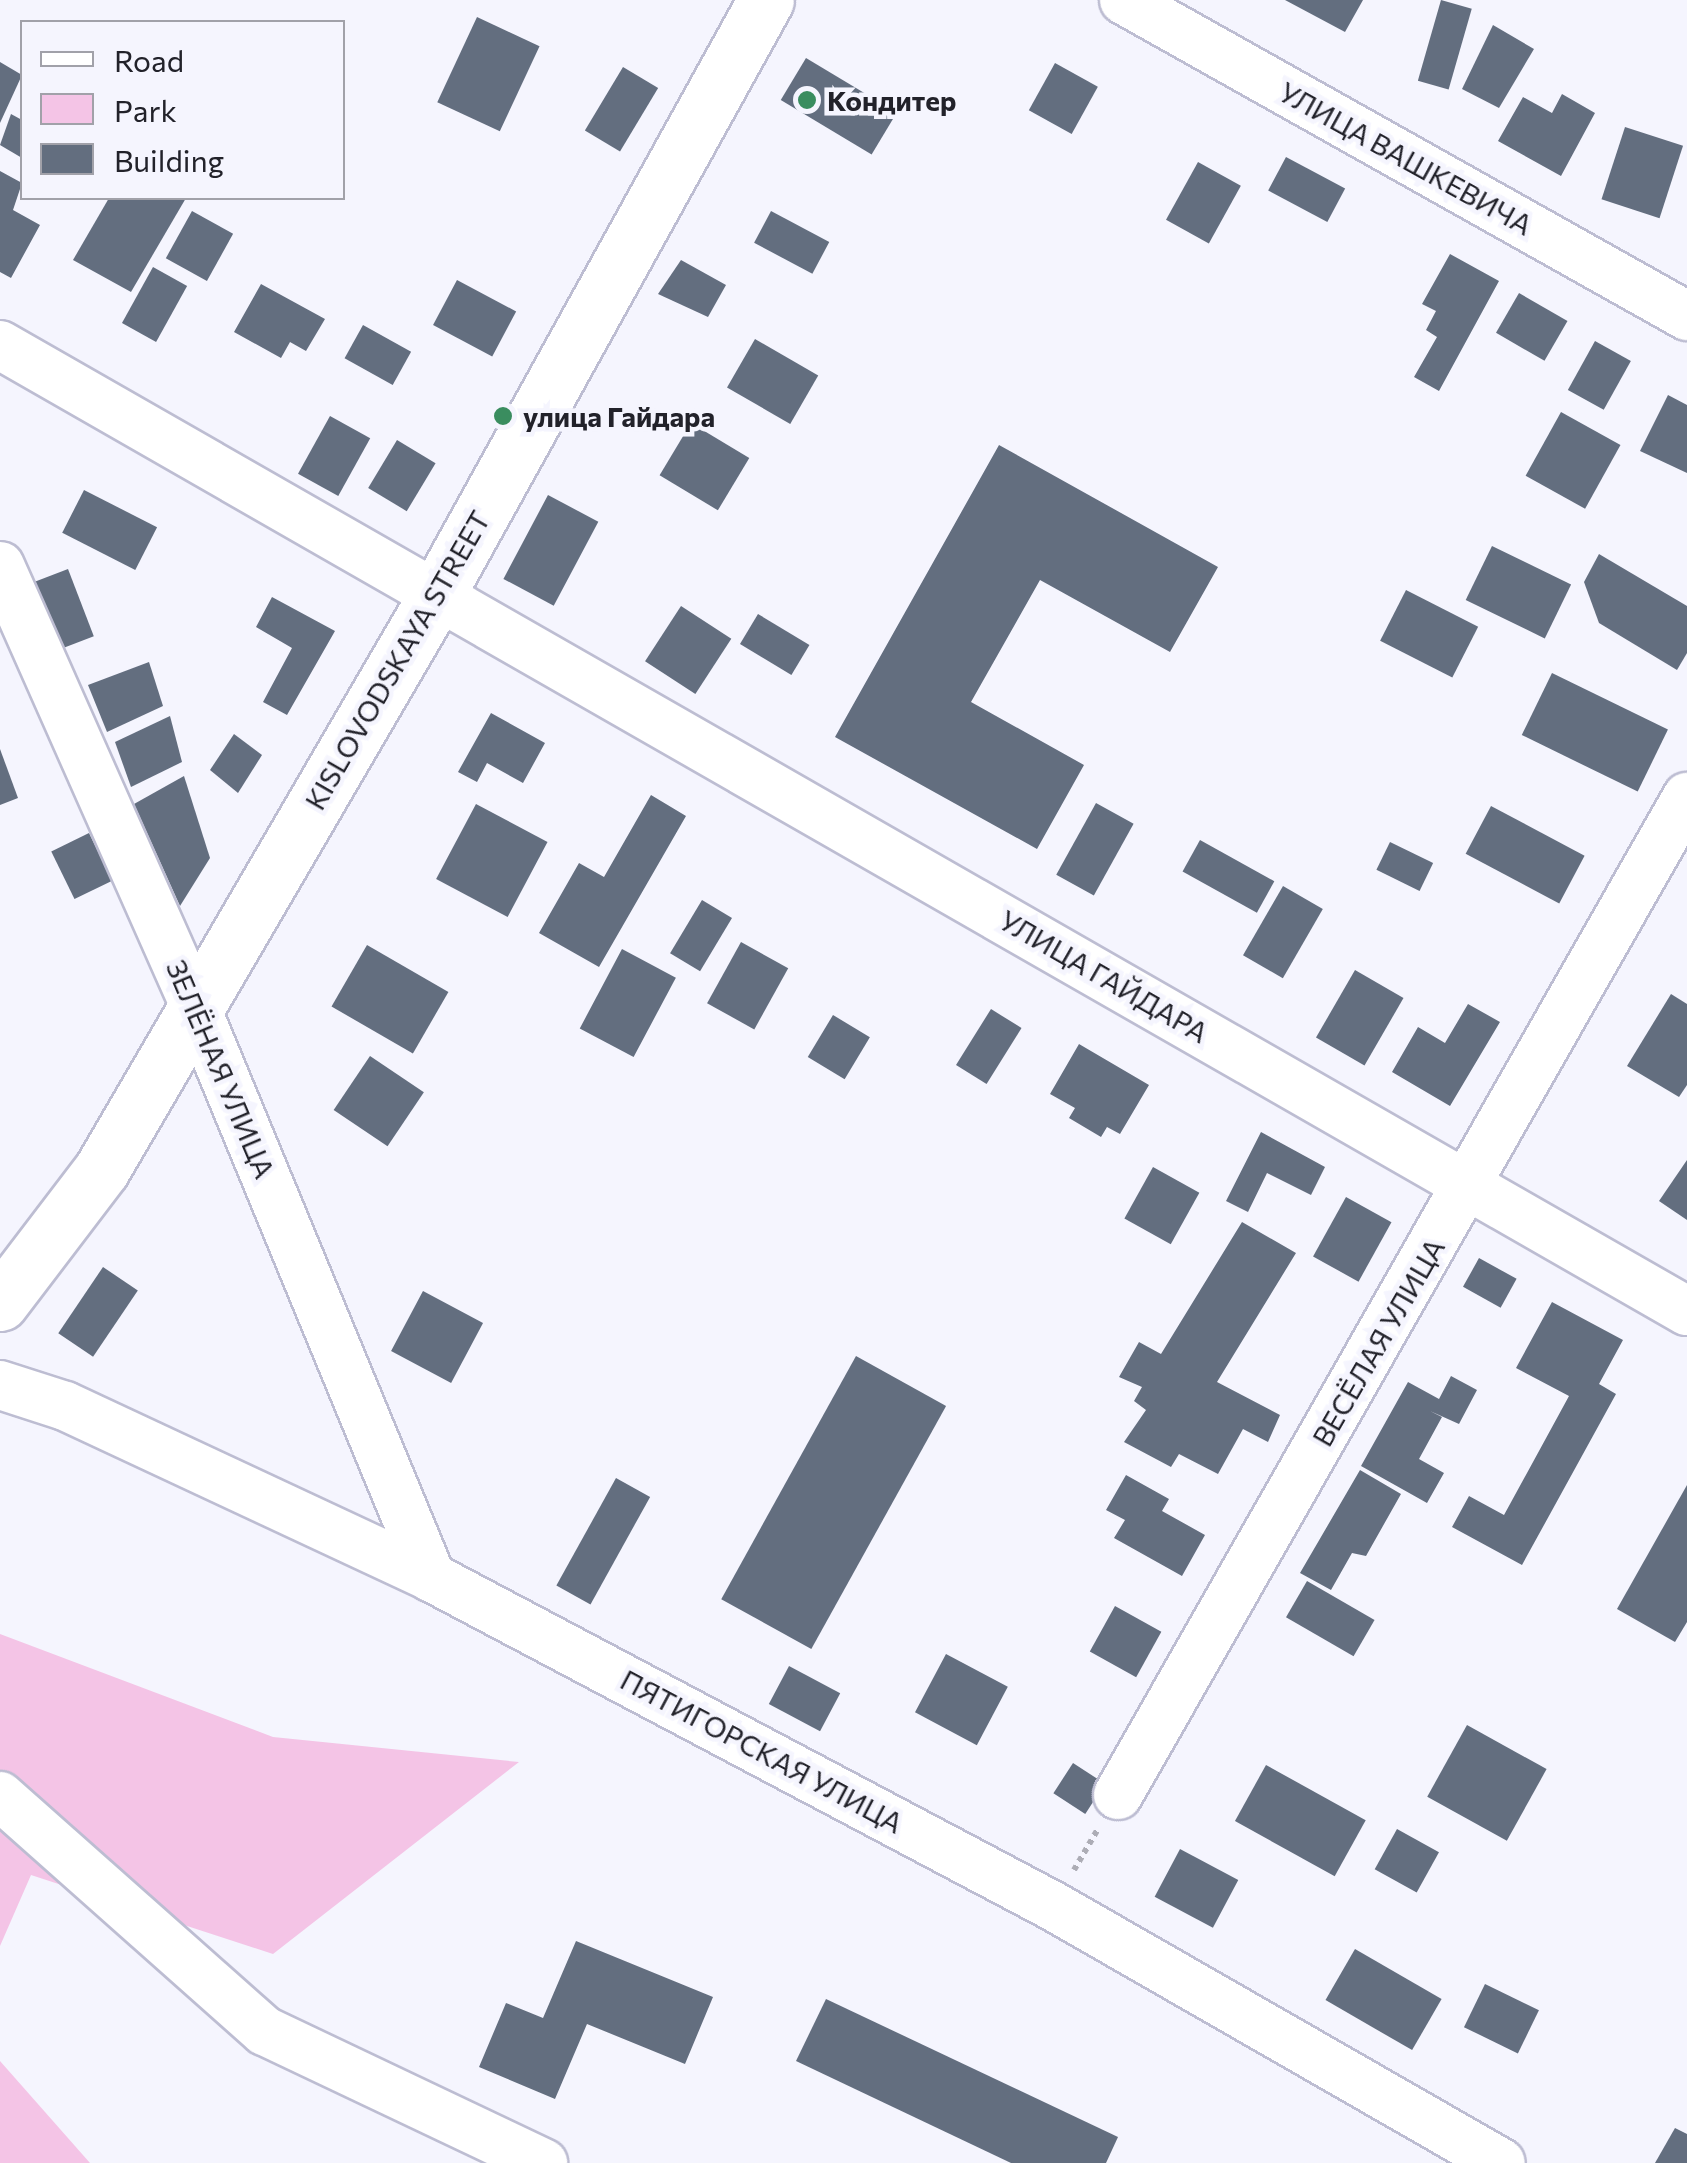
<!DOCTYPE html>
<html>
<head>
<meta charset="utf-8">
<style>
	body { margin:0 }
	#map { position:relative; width:1687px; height:2163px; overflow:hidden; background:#f5f5fe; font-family:Commissioner,sans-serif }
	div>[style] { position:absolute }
	.green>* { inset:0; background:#f4c4e6 }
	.building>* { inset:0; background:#636e7f; transform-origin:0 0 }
	.path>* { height:6px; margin-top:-3px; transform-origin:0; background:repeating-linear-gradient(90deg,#adadb6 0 5px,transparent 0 10px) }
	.roads { filter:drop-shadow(2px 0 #bdbdd2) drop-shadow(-2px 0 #bdbdd2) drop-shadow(0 2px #bdbdd2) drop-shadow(0 -2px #bdbdd2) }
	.minor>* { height:48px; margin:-24px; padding:0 24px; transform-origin:24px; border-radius:24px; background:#fff }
	.major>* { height:55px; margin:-27.5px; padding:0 27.5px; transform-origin:27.5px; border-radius:27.5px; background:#fff }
	.dots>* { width:28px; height:28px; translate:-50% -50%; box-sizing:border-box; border:5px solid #f5f5fe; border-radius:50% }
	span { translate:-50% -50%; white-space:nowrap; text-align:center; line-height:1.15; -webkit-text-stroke:9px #f5f5fe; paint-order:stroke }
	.poi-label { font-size:28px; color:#22222a; font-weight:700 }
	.left { translate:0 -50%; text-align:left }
	.street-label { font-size:28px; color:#22222a }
	.legend { position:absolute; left:20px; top:20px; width:325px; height:180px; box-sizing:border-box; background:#f5f5fe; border:2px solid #a1a1a9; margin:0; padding:12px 18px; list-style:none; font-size:30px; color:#22222a }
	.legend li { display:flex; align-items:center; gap:20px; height:50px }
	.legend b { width:50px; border:2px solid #a1a1a9 }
</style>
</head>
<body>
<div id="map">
	<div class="green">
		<i style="clip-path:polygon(0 1634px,273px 1737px,519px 1762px,273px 1954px,31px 1875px,0 1946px)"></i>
		<i style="clip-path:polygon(0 2061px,90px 2163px,0 2163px)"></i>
	</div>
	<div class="building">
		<i style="clip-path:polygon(1285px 0,1363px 0,1345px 32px)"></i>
		<i style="left:1441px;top:0;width:32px;height:84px;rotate:16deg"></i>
		<i style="left:477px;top:17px;width:69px;height:94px;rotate:25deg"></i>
		<i style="clip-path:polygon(1493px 25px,1534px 49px,1499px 108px,1462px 89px)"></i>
		<i style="left:806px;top:58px;width:106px;height:49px;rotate:31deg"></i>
		<i style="clip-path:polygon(0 62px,22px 75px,0 123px)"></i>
		<i style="left:1055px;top:63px;width:49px;height:54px;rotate:29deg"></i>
		<i style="left:623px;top:67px;width:41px;height:74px;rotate:31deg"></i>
		<i style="clip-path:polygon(1562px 94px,1595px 113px,1561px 176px,1498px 141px,1523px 97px,1552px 113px)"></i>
		<i style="clip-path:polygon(11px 114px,22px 120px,22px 158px,0 145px)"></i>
		<i style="left:1625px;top:127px;width:61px;height:76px;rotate:18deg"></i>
		<i style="left:1286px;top:157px;width:67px;height:38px;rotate:28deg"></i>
		<i style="left:1198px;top:162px;width:49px;height:66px;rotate:29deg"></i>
		<i style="clip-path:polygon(0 171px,22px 183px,13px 210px,40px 225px,11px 278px,0 272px)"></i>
		<i style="clip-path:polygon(109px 198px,186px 198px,131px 292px,73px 260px)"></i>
		<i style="left:192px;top:211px;width:47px;height:54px;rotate:29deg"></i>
		<i style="left:771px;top:211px;width:66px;height:36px;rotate:28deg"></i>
		<i style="clip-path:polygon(1450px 254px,1499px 281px,1439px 391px,1414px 377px,1437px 337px,1426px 330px,1436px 311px,1422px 304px)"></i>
		<i style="clip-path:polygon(681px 260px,726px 285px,708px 317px,658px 294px)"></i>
		<i style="left:153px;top:267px;width:39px;height:64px;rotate:29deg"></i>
		<i style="left:457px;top:280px;width:67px;height:51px;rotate:28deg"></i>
		<i style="clip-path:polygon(261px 284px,325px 319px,306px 351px,290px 342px,281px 358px,234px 332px)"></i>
		<i style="left:1519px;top:293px;width:56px;height:46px;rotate:30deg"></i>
		<i style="left:363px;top:325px;width:55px;height:38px;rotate:29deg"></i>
		<i style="left:755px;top:339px;width:73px;height:56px;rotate:30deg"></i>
		<i style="left:1595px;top:341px;width:41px;height:56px;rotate:29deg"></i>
		<i style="clip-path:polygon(1668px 395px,1687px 405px,1687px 473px,1640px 451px)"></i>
		<i style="left:1561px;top:412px;width:68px;height:73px;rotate:29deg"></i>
		<i style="left:330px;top:416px;width:46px;height:66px;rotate:29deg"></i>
		<i style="left:691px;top:423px;width:68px;height:61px;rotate:31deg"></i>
		<i style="left:397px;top:440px;width:45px;height:56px;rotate:31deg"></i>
		<i style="clip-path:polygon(999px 445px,1218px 567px,1170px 652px,1040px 580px,971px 702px,1084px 765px,1037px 849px,835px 737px)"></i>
		<i style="left:84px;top:490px;width:82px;height:48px;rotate:27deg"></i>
		<i style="left:548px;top:495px;width:57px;height:95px;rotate:28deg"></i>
		<i style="left:1492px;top:546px;width:88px;height:60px;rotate:26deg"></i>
		<i style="clip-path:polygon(1599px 554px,1687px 606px,1687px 653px,1677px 670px,1599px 623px,1584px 582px)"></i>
		<i style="left:68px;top:569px;width:72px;height:37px;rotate:69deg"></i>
		<i style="left:1406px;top:590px;width:81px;height:57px;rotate:27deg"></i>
		<i style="clip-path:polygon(272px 597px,335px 631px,287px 715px,263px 702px,292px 648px,256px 627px)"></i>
		<i style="left:681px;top:606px;width:60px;height:66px;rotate:33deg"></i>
		<i style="left:758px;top:614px;width:60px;height:35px;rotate:31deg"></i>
		<i style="clip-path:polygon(149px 662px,163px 706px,107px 732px,88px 685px)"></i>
		<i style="left:1552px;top:673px;width:129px;height:69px;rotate:26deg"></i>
		<i style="clip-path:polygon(491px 713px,545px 743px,523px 783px,487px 763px,477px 782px,458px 772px)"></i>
		<i style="clip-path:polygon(170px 716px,182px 762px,131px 787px,115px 742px)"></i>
		<i style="clip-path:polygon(234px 734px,262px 755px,238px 793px,210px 770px)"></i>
		<i style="clip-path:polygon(0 749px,18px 798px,0 805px)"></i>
		<i style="clip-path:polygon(184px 776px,210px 858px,180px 906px,134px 804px)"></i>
		<i style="clip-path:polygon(651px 795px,686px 816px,599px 967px,539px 933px,579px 863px,604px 877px)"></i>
		<i style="left:1096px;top:803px;width:43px;height:82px;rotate:29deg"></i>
		<i style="left:476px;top:804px;width:81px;height:85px;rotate:28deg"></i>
		<i style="left:1491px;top:806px;width:106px;height:54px;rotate:28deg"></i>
		<i style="left:89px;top:833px;width:53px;height:42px;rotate:64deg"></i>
		<i style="left:1200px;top:840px;width:85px;height:36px;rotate:29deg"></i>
		<i style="left:1390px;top:842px;width:48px;height:31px;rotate:26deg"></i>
		<i style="left:1283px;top:886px;width:46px;height:80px;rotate:30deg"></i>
		<i style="left:702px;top:900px;width:35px;height:62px;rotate:31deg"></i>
		<i style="left:741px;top:942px;width:54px;height:70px;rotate:29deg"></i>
		<i style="left:367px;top:945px;width:94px;height:71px;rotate:30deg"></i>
		<i style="left:622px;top:949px;width:61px;height:90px;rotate:28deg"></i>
		<i style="left:1355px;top:970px;width:56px;height:78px;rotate:30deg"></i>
		<i style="clip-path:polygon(1671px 994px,1687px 1004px,1687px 1085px,1679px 1097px,1627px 1066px)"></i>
		<i style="clip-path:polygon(1468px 1004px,1500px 1022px,1450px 1106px,1392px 1072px,1418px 1027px,1445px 1043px)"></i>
		<i style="left:991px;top:1009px;width:36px;height:66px;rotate:32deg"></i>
		<i style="left:833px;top:1015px;width:43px;height:49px;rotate:31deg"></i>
		<i style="clip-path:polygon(1079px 1044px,1149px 1085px,1120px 1134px,1107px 1127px,1101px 1137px,1069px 1118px,1075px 1108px,1050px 1094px)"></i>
		<i style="left:370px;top:1056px;width:65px;height:65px;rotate:34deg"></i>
		<i style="clip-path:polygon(1261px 1132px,1325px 1167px,1311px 1195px,1267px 1173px,1248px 1212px,1226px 1201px)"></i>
		<i style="clip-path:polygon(1687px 1160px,1687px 1220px,1659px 1201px)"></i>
		<i style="left:1153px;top:1167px;width:53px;height:59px;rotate:29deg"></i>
		<i style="left:1346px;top:1197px;width:52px;height:68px;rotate:29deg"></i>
		<i style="clip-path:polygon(1242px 1222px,1296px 1253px,1217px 1382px,1280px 1415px,1268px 1442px,1243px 1429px,1218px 1474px,1179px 1454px,1171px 1467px,1124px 1442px,1146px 1410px,1134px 1401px,1142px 1387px,1119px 1377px,1139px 1342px,1161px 1354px)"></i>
		<i style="left:1479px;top:1258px;width:43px;height:33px;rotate:29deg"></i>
		<i style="left:103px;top:1267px;width:42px;height:80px;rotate:34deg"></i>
		<i style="left:423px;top:1291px;width:68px;height:68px;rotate:28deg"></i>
		<i style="clip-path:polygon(1552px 1302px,1623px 1340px,1599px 1384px,1616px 1394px,1522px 1565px,1452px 1527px,1469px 1496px,1504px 1515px,1569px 1396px,1516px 1368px)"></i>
		<i style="left:856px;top:1356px;width:103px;height:278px;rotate:29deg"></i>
		<i style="clip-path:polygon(1451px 1376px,1477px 1390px,1459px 1424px,1430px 1411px,1442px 1417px,1419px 1459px,1444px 1473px,1427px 1503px,1361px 1466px,1408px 1382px,1439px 1399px)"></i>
		<i style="clip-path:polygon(1360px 1470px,1401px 1494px,1366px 1556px,1352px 1553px,1331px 1590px,1300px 1573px)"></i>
		<i style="clip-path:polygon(1126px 1475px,1169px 1499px,1162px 1511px,1205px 1535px,1182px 1576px,1114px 1538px,1125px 1520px,1106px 1510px)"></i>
		<i style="left:616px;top:1478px;width:39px;height:123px;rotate:29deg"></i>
		<i style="clip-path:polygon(1687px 1485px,1687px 1622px,1675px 1642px,1617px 1609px)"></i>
		<i style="left:1307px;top:1581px;width:78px;height:42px;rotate:30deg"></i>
		<i style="left:1115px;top:1606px;width:53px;height:52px;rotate:29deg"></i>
		<i style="left:946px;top:1654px;width:70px;height:66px;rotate:28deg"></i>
		<i style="left:789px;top:1666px;width:58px;height:43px;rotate:28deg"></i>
		<i style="left:1467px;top:1725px;width:91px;height:82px;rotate:29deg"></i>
		<i style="left:1073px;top:1763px;width:38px;height:36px;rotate:33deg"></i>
		<i style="left:1266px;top:1765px;width:114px;height:64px;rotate:29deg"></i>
		<i style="left:1397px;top:1829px;width:48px;height:46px;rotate:29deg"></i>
		<i style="left:1180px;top:1849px;width:66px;height:54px;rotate:28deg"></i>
		<i style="clip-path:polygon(576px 1941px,713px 1997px,685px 2064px,587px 2024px,555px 2099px,479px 2067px,506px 2003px,543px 2018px)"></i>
		<i style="left:1355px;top:1949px;width:100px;height:59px;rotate:30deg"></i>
		<i style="left:1485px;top:1984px;width:60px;height:48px;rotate:26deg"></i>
		<i style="clip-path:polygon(826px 1999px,1118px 2137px,1106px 2163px,1011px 2163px,796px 2061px)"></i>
		<i style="clip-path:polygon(1675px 2128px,1687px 2134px,1687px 2163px,1655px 2163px)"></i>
	</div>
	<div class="path">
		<i style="left:1074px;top:1870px;width:48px;rotate:-59.7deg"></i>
	</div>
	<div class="roads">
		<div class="minor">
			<i style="left:1124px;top:0;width:646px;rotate:29.3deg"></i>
			<i style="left:0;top:345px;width:1944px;rotate:29.8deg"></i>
			<i style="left:0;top:566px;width:484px;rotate:66.1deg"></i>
			<i style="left:196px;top:1008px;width:616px;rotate:67.56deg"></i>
			<i style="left:0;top:1385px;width:68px;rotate:17.9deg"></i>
			<i style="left:65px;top:1406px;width:404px;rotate:25deg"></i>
			<i style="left:431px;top:1577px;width:704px;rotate:27.88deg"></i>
			<i style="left:1053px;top:1906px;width:516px;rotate:29.84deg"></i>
			<i style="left:1118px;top:1795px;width:1149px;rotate:-60.31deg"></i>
			<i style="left:0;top:1796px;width:354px;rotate:41.6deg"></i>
			<i style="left:265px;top:2031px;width:308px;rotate:25.4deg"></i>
		</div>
		<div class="major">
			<i style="left:0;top:1303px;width:168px;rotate:-52.7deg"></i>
			<i style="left:102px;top:1169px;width:663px;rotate:-59.76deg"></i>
			<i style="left:436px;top:596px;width:681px;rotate:-61.03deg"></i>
		</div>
	</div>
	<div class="dots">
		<i style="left:807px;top:100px;background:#3a8d5f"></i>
		<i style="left:503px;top:416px;background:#3a8d5f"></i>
	</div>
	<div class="poi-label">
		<span class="left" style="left:827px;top:100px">Кондитер</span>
		<span class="left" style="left:523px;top:416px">улица Гайдара</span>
	</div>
	<div class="street-label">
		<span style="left:1406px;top:158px;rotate:29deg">УЛИЦА ВАШКЕВИЧА</span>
		<span style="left:397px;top:660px;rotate:-60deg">KISLOVODSKAYA STREET</span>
		<span style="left:1104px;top:976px;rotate:30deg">УЛИЦА ГАЙДАРА</span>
		<span style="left:221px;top:1069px;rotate:67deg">ЗЕЛЁНАЯ УЛИЦА</span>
		<span style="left:1378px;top:1342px;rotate:-60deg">ВЕСЁЛАЯ УЛИЦА</span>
		<span style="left:762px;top:1751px;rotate:28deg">ПЯТИГОРСКАЯ УЛИЦА</span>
	</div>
	<ul class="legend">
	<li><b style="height:12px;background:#fff"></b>Road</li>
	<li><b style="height:28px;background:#f4c4e6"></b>Park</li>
	<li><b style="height:28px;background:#636e7f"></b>Building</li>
	</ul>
</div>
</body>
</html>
